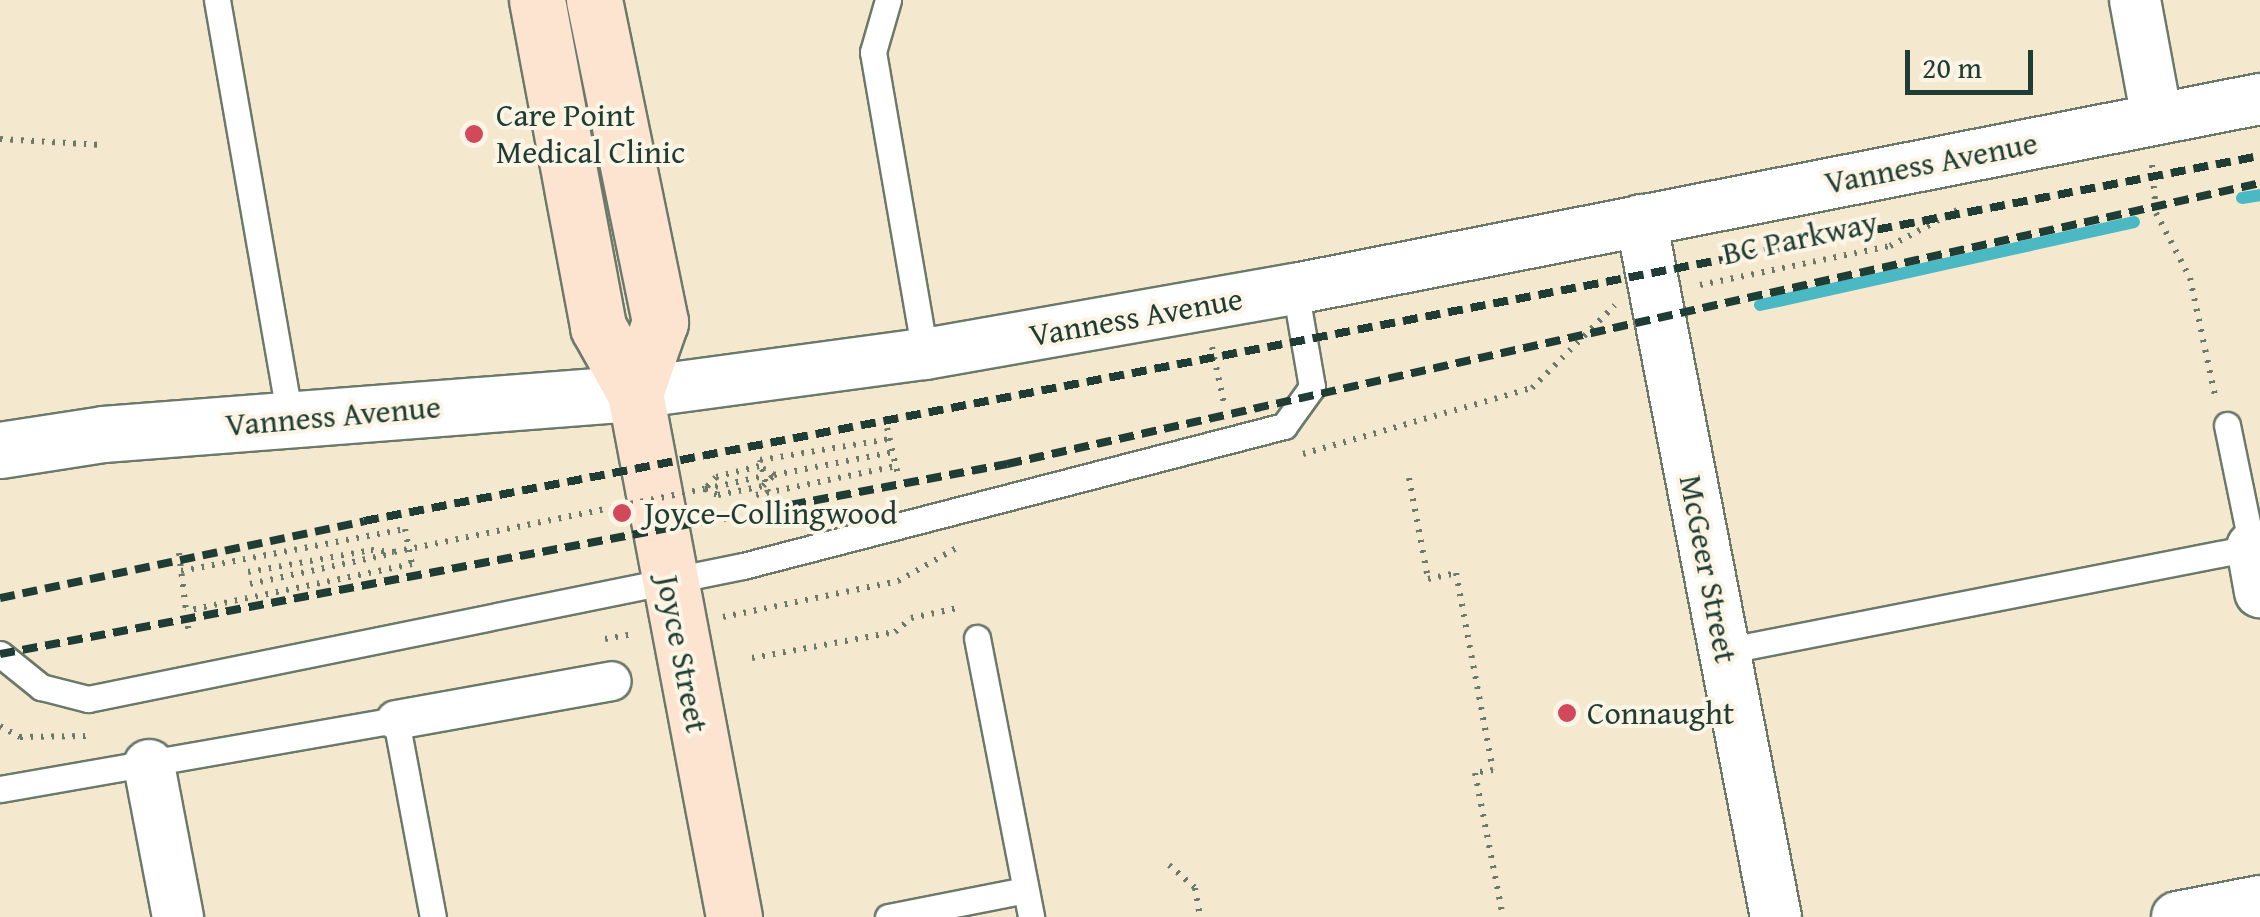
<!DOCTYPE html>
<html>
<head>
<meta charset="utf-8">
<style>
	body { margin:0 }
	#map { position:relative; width:2260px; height:917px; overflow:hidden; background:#f4e9cf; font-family:"Gentium Book Plus",serif }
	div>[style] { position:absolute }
	.stream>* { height:12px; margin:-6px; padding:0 6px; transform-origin:6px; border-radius:6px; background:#4bb9c3 }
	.path>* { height:6px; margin-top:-3px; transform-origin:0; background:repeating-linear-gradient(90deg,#6a796a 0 2.5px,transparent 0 10.5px) }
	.roads { filter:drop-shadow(2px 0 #6a796a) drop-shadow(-2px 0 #6a796a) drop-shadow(0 2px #6a796a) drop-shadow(0 -2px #6a796a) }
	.service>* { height:25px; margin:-12.5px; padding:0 12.5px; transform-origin:12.5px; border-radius:12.5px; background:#fff }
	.pedestrian>* { height:38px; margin:-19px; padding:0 19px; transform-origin:19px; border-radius:19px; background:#fff }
	.minor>* { height:50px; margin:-25px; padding:0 25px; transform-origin:25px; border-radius:25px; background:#fff }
	.tertiary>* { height:55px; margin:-27.5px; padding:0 27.5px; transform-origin:27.5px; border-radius:27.5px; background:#fff }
	.secondary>* { height:55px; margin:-27.5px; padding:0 27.5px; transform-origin:27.5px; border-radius:27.5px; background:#fde4d0 }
	.rail>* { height:8px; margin-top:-4px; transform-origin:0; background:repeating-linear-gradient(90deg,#1f3d34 0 15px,transparent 0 23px) }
	.path-bridge>* { height:6px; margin-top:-3px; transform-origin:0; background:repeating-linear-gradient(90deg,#6a796a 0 2.5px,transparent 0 10.5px) }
	.dots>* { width:28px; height:28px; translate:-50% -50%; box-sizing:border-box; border:5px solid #fcf5e5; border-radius:50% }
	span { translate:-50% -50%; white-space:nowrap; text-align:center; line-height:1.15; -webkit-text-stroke:8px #fcf5e5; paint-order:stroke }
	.poi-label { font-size:32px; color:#1f3d34 }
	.left { translate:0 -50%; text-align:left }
	.street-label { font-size:32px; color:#1f3d34 }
	.scale { position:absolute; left:1905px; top:50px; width:128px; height:45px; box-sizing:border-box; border:5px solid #1f3d34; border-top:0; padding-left:12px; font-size:30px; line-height:35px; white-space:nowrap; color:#1f3d34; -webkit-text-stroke:8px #fcf5e5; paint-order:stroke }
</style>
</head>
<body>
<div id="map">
	<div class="stream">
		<i style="left:2242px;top:198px;width:18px;rotate:-9deg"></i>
		<i style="left:1760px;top:305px;width:383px;rotate:-12.5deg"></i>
	</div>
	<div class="path">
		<i style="left:0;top:139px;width:102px;rotate:3.4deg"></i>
		<i style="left:2152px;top:165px;width:48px;rotate:85.2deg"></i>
		<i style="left:2156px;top:213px;width:73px;rotate:62.4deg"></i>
		<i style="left:2190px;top:278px;width:121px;rotate:78deg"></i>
		<i style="left:1700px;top:285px;width:194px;rotate:-11.6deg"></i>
		<i style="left:1890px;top:246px;width:83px;rotate:-28.1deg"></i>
		<i style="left:1212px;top:347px;width:62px;rotate:78deg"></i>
		<i style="left:887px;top:428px;width:48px;rotate:76.8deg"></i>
		<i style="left:1303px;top:454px;width:238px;rotate:-16.1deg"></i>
		<i style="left:1532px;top:388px;width:117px;rotate:-45deg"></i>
		<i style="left:774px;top:475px;width:121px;rotate:-10.9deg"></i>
		<i style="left:1409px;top:478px;width:103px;rotate:79.3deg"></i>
		<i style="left:1428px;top:579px;width:29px;rotate:-12deg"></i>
		<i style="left:1456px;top:573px;width:200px;rotate:79.4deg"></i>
		<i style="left:1493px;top:770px;width:18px;rotate:171deg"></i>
		<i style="left:1475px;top:773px;width:147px;rotate:79deg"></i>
		<i style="left:705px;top:489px;width:60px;rotate:-12.4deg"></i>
		<i style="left:768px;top:492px;width:33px;rotate:-104deg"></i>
		<i style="left:760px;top:460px;width:132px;rotate:-9.2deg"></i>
		<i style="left:756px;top:495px;width:143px;rotate:-11.7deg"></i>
		<i style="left:179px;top:553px;width:83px;rotate:83deg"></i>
		<i style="left:181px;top:571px;width:228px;rotate:-10.6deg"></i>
		<i style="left:405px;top:529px;width:36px;rotate:79deg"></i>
		<i style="left:412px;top:564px;width:231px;rotate:168.3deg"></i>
		<i style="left:248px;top:572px;width:125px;rotate:-10.1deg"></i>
		<i style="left:371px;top:550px;width:23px;rotate:5deg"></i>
		<i style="left:250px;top:584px;width:143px;rotate:-12.1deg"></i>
		<i style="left:723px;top:617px;width:179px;rotate:-11.6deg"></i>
		<i style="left:898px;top:581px;width:69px;rotate:-29.5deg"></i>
		<i style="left:605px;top:639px;width:28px;rotate:-10deg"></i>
		<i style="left:752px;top:658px;width:145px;rotate:-10.3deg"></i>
		<i style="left:895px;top:632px;width:21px;rotate:-41deg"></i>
		<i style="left:911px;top:618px;width:48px;rotate:-12deg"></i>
		<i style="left:0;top:726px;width:23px;rotate:29deg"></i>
		<i style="left:20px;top:737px;width:69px;rotate:-0.8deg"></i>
		<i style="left:1169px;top:865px;width:35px;rotate:41deg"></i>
		<i style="left:1195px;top:888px;width:29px;rotate:80deg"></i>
	</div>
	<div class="roads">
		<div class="service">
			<i style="left:217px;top:0;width:425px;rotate:80.1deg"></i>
			<i style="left:888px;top:0;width:54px;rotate:106.1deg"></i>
			<i style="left:873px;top:52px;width:306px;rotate:80.2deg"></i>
			<i style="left:2227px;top:425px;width:125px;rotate:78.4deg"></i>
			<i style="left:977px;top:638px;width:284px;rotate:79deg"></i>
			<i style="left:1724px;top:651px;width:546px;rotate:-11.08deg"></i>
			<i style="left:0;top:654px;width:53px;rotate:38.8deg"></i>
			<i style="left:41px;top:687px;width:49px;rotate:14.3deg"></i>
			<i style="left:88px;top:699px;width:668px;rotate:-11.48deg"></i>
			<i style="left:743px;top:566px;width:559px;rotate:-14.51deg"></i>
			<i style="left:1284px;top:426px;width:48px;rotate:-54.3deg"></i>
			<i style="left:1312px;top:387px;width:99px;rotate:-99.8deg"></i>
			<i style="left:0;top:789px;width:402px;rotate:-9.9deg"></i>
			<i style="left:396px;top:720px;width:200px;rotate:79.4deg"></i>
			<i style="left:888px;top:917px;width:140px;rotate:-11.1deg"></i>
		</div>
		<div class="pedestrian">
			<i style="left:396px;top:720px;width:219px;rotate:-10.2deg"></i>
		</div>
		<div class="minor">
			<i style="left:2135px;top:0;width:121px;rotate:79.5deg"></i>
			<i style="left:1641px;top:220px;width:710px;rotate:79.04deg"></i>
			<i style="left:635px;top:393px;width:293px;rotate:-7.7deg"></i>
			<i style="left:925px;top:354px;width:376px;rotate:-10deg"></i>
			<i style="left:1295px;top:289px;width:984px;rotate:-11.14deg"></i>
			<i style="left:2252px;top:547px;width:46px;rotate:79.9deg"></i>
			<i style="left:149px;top:765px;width:155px;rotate:79.2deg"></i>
			<i style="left:2177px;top:917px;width:85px;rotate:-10.9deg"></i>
		</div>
		<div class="tertiary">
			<i style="left:0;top:450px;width:104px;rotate:-8.8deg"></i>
			<i style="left:103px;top:434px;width:534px;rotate:-4.41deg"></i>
		</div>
		<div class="secondary">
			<i style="left:537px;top:0;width:333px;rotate:79.4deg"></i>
			<i style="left:598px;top:327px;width:76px;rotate:60.7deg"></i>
			<i style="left:635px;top:393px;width:533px;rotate:79.3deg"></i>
			<i style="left:594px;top:0;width:329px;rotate:78.4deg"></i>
			<i style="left:660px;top:322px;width:75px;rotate:109.4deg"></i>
		</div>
	</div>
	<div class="rail">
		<i style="left:0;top:598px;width:372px;rotate:-11.9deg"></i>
		<i style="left:364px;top:521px;width:1931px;rotate:-10.9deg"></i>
		<i style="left:0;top:654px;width:1025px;rotate:-10.68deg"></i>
		<i style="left:1007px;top:464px;width:1284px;rotate:-12.64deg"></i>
	</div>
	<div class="path-bridge">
		<i style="left:394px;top:552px;width:317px;rotate:-11.5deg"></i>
		<i style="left:705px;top:489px;width:14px;rotate:25deg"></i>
		<i style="left:718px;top:495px;width:46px;rotate:-11.3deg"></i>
		<i style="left:763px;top:486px;width:16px;rotate:-45deg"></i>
		<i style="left:774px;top:475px;width:17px;rotate:-149deg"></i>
		<i style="left:759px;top:466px;width:44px;rotate:165.7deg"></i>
		<i style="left:716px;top:477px;width:16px;rotate:133deg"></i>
	</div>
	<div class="dots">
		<i style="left:474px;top:134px;background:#d1495b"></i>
		<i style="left:622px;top:513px;background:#d1495b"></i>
		<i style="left:1567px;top:713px;background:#d1495b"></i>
	</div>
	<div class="poi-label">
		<span class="left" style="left:496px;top:134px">Care Point<br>Medical Clinic</span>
		<span class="left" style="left:644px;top:513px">Joyce–Collingwood</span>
		<span class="left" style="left:1587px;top:713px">Connaught</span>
	</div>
	<div class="street-label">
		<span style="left:1931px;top:163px;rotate:-11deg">Vanness Avenue</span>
		<span style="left:1800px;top:238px;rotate:-12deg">BC Parkway</span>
		<span style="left:1136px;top:317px;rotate:-10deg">Vanness Avenue</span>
		<span style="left:333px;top:416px;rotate:-5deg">Vanness Avenue</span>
		<span style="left:1708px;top:569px;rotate:79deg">McGeer Street</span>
		<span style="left:682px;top:654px;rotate:79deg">Joyce Street</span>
	</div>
	<div class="scale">20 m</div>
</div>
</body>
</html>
